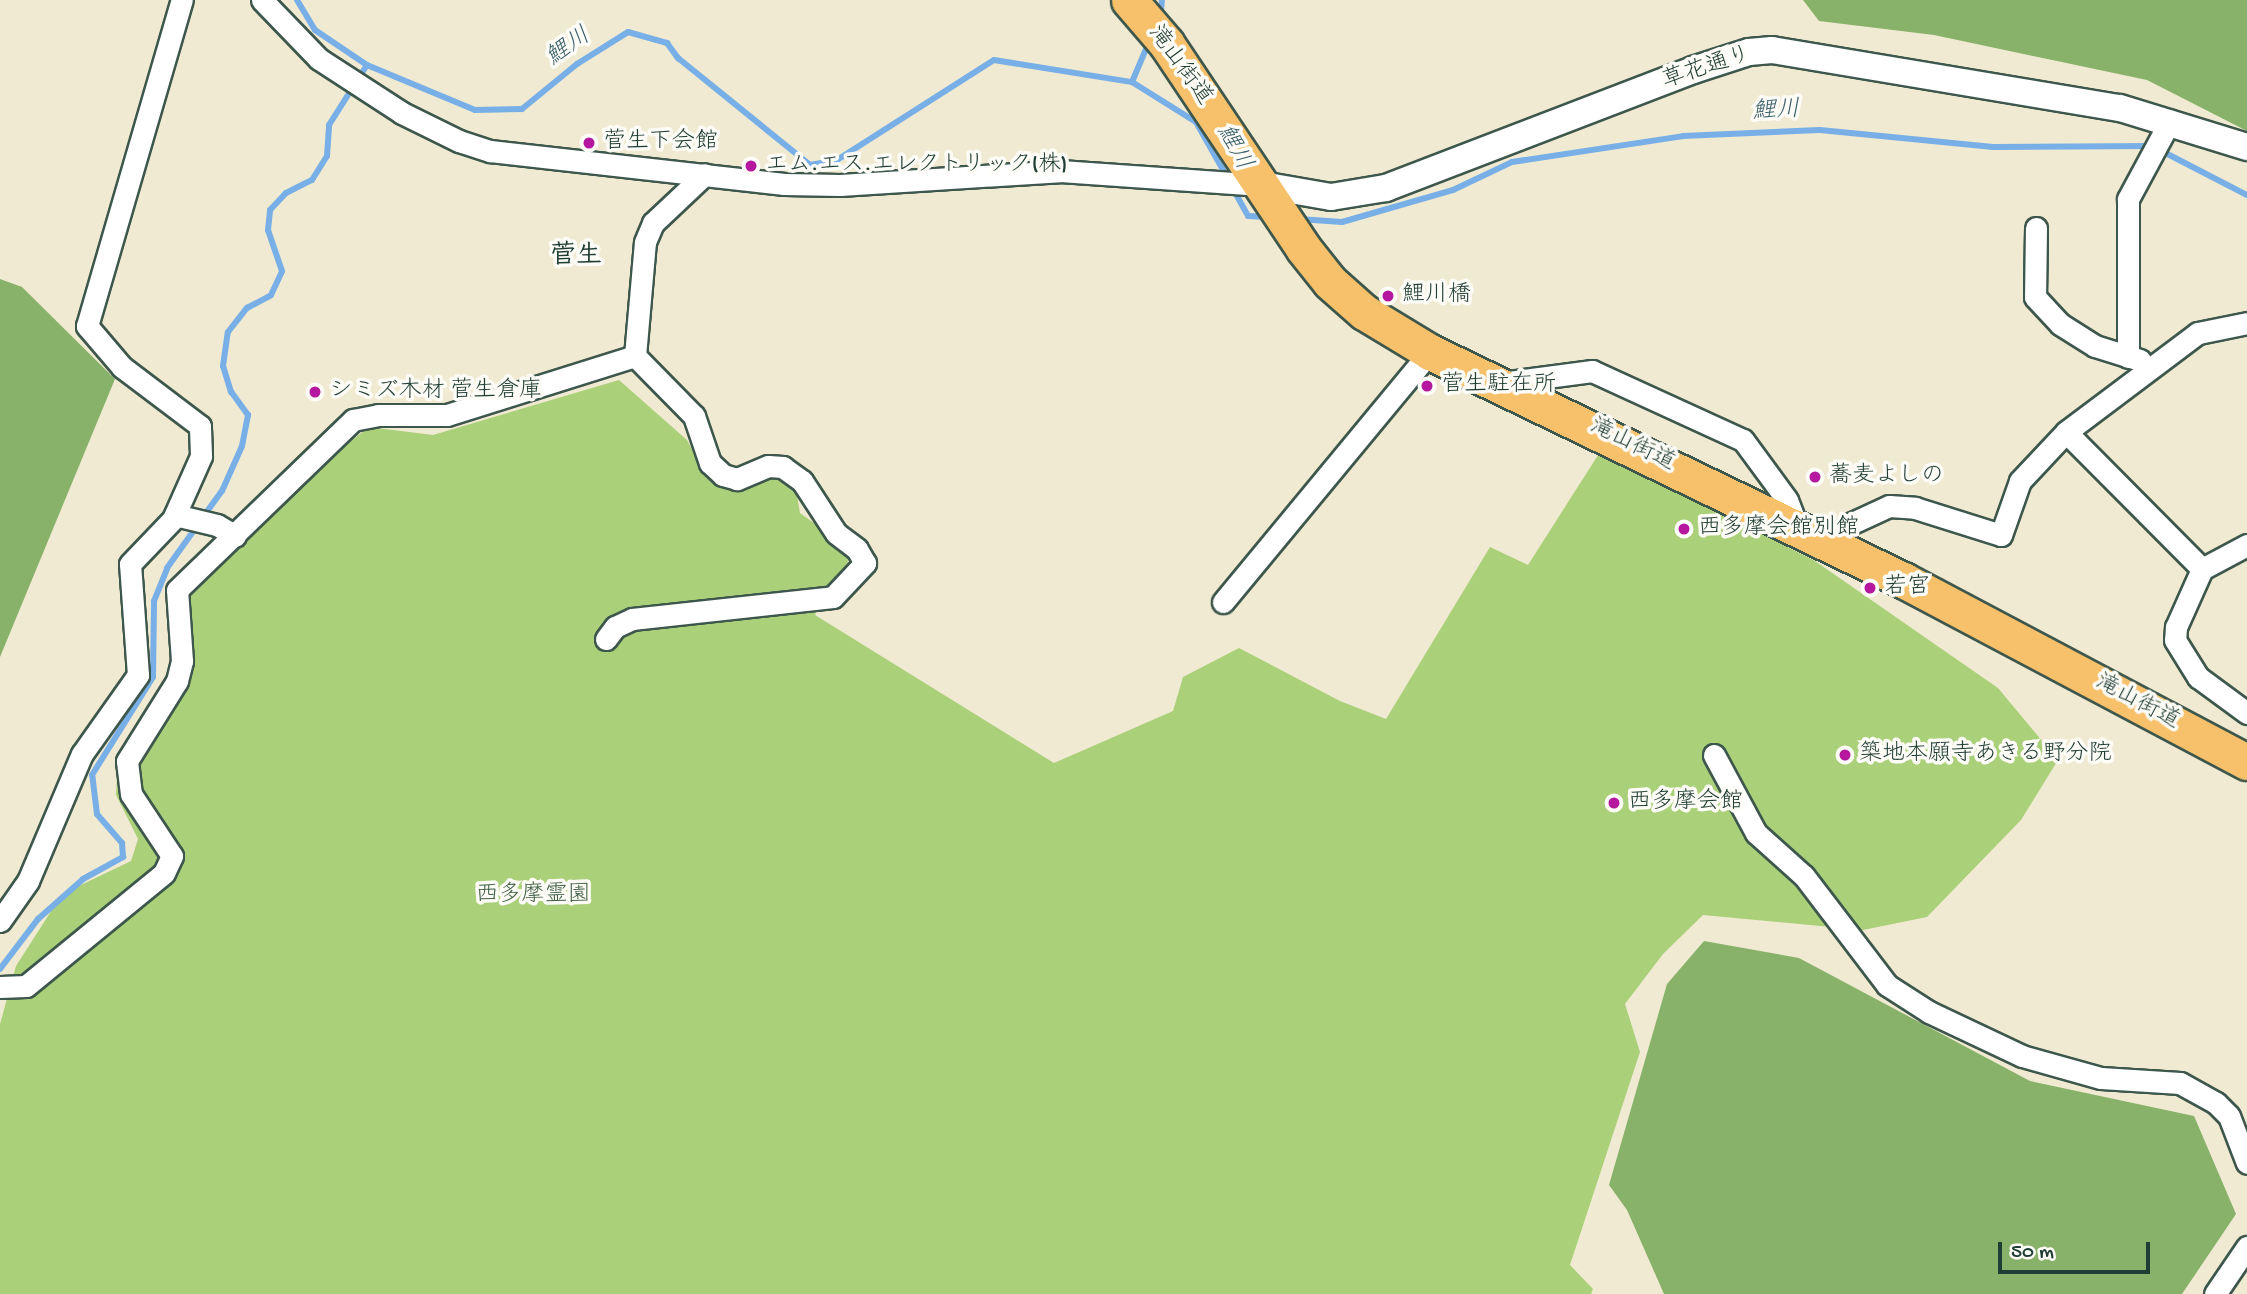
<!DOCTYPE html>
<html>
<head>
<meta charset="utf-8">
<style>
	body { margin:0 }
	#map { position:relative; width:2247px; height:1294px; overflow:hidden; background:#f1ead2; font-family:"Gochi Hand","Klee One",sans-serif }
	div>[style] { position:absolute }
	.green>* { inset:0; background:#abd07a }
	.forest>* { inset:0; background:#88b26a }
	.stream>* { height:6px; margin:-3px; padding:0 3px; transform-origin:3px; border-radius:3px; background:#77afe6 }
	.roads { filter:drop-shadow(2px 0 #3e574c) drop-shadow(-2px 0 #3e574c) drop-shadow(0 2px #3e574c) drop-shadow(0 -2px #3e574c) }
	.minor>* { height:21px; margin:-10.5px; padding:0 10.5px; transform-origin:10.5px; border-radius:10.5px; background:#fff }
	.tertiary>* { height:26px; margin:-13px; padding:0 13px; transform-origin:13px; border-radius:13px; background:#fff }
	.trunk>* { height:35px; margin:-17.5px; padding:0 17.5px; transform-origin:17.5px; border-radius:17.5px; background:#f7c06b }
	.dots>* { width:19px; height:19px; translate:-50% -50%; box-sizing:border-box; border:4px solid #fdfcf7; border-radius:50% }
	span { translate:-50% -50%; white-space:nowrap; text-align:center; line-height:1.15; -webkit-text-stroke:7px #fdfcf7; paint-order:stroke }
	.street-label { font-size:23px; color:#1f3d34 }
	.poi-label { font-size:23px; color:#1f3d34 }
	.left { translate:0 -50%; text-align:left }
	.park-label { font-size:23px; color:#426246 }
	.water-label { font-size:24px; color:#395f69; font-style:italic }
	.quarter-label { font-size:26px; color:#1f3d34; font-weight:700 }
	.scale { position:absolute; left:1998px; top:1242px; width:152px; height:32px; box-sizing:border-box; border:4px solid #1f3d34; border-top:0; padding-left:9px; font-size:21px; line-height:24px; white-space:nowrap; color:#1f3d34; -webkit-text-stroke:5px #fdfcf7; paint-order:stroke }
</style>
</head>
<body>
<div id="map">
	<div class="green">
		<i style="clip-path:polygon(619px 380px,687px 440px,702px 468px,767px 471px,795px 484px,800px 513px,847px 547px,848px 567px,829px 583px,815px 615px,1054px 763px,1173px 711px,1183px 677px,1239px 648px,1340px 701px,1386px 719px,1490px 547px,1528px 565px,1600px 452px,1815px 561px,1998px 688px,2058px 760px,2021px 820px,1927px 917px,1863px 930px,1703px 915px,1663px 954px,1625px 1004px,1640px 1052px,1570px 1265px,1593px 1289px,1591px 1294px,0 1294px,0 1024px,16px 966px,62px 894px,131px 861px,138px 839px,116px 795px,118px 759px,172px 672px,187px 588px,257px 532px,330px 457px,369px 427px,433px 435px)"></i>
	</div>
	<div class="forest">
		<i style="clip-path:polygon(1803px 0,2247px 0,2247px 131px,2147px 80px,1934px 35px,1819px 21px)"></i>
		<i style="clip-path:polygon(0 279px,22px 287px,115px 379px,0 657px)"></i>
		<i style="clip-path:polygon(1704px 941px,1799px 958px,2030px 1081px,2194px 1116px,2236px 1214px,2182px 1294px,1664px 1294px,1627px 1210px,1609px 1185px,1667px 984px)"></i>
	</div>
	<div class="stream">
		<i style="left:297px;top:0;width:35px;rotate:59deg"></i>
		<i style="left:315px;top:30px;width:63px;rotate:33.9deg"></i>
		<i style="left:367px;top:65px;width:117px;rotate:22.6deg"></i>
		<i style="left:475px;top:110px;width:47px;rotate:-1.2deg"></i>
		<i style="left:522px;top:109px;width:71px;rotate:-39.3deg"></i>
		<i style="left:577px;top:64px;width:60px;rotate:-32.1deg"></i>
		<i style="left:628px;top:32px;width:41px;rotate:15.8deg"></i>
		<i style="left:667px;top:43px;width:19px;rotate:54deg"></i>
		<i style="left:678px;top:58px;width:170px;rotate:39deg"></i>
		<i style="left:810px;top:165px;width:27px;rotate:-10deg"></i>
		<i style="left:837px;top:160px;width:186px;rotate:-32.5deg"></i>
		<i style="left:994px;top:60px;width:140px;rotate:9.1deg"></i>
		<i style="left:1132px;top:82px;width:75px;rotate:32deg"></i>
		<i style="left:1196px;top:122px;width:63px;rotate:60.6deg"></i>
		<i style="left:1161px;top:11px;width:11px;rotate:-85deg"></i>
		<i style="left:1132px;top:82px;width:36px;rotate:-67deg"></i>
		<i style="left:1232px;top:187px;width:33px;rotate:61deg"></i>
		<i style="left:1248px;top:216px;width:19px;rotate:3deg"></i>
		<i style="left:1299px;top:219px;width:43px;rotate:4deg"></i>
		<i style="left:1342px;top:222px;width:116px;rotate:-16.1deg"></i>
		<i style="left:1453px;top:190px;width:65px;rotate:-25.4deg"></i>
		<i style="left:1512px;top:162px;width:173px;rotate:-8.6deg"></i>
		<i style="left:1683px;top:136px;width:137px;rotate:-2.5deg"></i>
		<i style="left:1820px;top:130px;width:174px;rotate:5.6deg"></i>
		<i style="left:1993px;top:147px;width:159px;rotate:-0.4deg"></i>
		<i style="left:2152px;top:146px;width:107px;rotate:27.3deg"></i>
		<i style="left:203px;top:517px;width:32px;rotate:-54deg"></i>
		<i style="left:222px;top:491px;width:49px;rotate:-66deg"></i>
		<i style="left:242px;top:446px;width:32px;rotate:-79deg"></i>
		<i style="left:248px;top:415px;width:29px;rotate:-126deg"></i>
		<i style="left:231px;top:392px;width:27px;rotate:-107deg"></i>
		<i style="left:223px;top:366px;width:34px;rotate:-82deg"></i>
		<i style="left:228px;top:332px;width:31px;rotate:-52deg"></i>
		<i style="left:247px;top:308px;width:27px;rotate:-28deg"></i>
		<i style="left:271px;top:295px;width:26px;rotate:-65deg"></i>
		<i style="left:282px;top:271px;width:43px;rotate:-108.9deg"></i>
		<i style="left:268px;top:230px;width:20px;rotate:-84deg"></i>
		<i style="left:270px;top:210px;width:23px;rotate:-47deg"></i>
		<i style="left:286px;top:193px;width:29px;rotate:-27deg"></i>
		<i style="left:312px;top:180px;width:28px;rotate:-58deg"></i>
		<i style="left:327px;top:156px;width:31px;rotate:-86deg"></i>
		<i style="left:329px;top:125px;width:71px;rotate:-57.7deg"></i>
		<i style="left:0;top:969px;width:63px;rotate:-52.8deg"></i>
		<i style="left:38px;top:919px;width:60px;rotate:-41.6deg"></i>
		<i style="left:83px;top:879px;width:46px;rotate:-28.8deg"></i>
		<i style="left:123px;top:857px;width:14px;rotate:-94deg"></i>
		<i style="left:122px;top:843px;width:38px;rotate:-131deg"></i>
		<i style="left:97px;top:814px;width:39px;rotate:-97deg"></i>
		<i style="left:92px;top:775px;width:115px;rotate:-58.1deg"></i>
		<i style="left:153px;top:677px;width:76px;rotate:-89.2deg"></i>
		<i style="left:154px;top:601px;width:35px;rotate:-68deg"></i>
		<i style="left:167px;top:568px;width:52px;rotate:-54.5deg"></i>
	</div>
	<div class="roads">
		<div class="minor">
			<i style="left:262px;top:0;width:82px;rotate:46deg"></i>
			<i style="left:319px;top:59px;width:99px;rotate:33deg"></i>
			<i style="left:402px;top:113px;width:64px;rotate:26.2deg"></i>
			<i style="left:459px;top:141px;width:33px;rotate:18deg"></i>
			<i style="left:490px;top:151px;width:296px;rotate:6.4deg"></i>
			<i style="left:784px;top:184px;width:56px;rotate:1deg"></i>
			<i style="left:840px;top:185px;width:220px;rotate:-3.6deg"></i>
			<i style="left:1060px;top:171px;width:202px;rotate:4deg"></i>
			<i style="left:2036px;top:228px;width:69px;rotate:90.8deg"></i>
			<i style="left:2035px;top:297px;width:37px;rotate:47deg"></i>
			<i style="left:2060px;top:324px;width:41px;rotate:32.2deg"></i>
			<i style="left:2095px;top:346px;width:47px;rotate:17.3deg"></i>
			<i style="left:2128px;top:357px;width:158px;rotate:-90deg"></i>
			<i style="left:2128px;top:199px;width:89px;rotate:-61.7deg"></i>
			<i style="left:1501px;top:383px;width:92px;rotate:-7.5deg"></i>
			<i style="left:1592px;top:371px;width:166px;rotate:24.6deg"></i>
			<i style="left:1743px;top:440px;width:74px;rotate:53.7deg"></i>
			<i style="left:1787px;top:500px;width:30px;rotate:69deg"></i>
			<i style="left:2066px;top:432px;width:193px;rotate:45.2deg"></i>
			<i style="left:175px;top:515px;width:43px;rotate:13.4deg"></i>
			<i style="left:217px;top:525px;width:21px;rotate:31deg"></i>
			<i style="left:1830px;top:543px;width:28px;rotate:-44deg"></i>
			<i style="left:1850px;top:524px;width:43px;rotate:-24.8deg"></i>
			<i style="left:1889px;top:506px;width:26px;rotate:4deg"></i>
			<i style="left:1915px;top:508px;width:90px;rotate:17.4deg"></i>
			<i style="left:2001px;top:535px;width:57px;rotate:-70.6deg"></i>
			<i style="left:2020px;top:481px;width:67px;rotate:-46.8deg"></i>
			<i style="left:2066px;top:432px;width:165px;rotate:-36.9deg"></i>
			<i style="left:2198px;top:333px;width:50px;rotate:-11.5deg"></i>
			<i style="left:2247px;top:545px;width:51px;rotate:151.9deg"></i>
			<i style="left:2202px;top:569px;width:64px;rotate:114.1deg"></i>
			<i style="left:2176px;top:627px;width:13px;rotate:94deg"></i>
			<i style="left:2175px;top:640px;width:44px;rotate:58.1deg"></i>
			<i style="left:2198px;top:677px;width:61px;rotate:36.3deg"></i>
			<i style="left:1223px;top:602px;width:325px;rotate:-50.4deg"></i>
			<i style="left:606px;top:639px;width:15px;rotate:-53deg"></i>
			<i style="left:615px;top:627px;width:19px;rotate:-25deg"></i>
			<i style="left:632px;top:619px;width:202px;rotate:-6.2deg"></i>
			<i style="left:833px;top:597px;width:47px;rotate:-46.7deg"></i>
			<i style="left:865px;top:563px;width:16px;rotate:-120deg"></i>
			<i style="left:857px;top:549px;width:26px;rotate:-143deg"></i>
			<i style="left:836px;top:533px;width:62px;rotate:-123.2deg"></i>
			<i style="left:802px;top:481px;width:24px;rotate:-144deg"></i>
			<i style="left:783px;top:467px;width:15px;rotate:-176deg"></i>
			<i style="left:768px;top:466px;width:34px;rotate:157deg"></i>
			<i style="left:737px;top:479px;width:15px;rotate:-164deg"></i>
			<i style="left:723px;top:475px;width:18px;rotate:-137deg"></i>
			<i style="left:710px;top:463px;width:50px;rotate:-108.8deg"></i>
			<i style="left:694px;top:416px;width:84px;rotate:-134.5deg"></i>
			<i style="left:1714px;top:755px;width:89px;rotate:61.7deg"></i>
			<i style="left:1756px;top:833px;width:64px;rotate:41.9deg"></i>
			<i style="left:1804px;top:876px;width:137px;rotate:52.7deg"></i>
			<i style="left:1887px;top:985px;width:50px;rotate:32.7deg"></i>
			<i style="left:1929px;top:1012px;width:103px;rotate:25.3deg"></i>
			<i style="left:2022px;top:1056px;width:82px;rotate:15.6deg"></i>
			<i style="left:2101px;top:1078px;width:79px;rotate:3.6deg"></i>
			<i style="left:2180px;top:1083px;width:41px;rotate:29.1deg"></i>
			<i style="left:2216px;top:1103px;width:18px;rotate:45deg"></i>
			<i style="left:2229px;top:1116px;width:50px;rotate:69deg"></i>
			<i style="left:0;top:921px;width:49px;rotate:-55deg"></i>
			<i style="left:28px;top:881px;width:138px;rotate:-67deg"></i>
			<i style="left:82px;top:754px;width:97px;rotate:-54.7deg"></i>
			<i style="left:138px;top:675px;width:111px;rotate:-94.1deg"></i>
			<i style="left:130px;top:564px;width:62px;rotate:-46.3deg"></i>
			<i style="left:173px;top:519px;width:69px;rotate:-66deg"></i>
			<i style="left:201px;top:456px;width:30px;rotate:-92deg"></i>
			<i style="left:200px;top:426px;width:98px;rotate:-142.9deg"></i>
			<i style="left:122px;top:367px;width:54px;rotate:-130.5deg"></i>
			<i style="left:87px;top:326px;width:340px;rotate:-73.8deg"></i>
			<i style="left:0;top:987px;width:26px;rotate:-2deg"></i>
			<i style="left:26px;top:986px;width:178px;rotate:-39.3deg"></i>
			<i style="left:164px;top:873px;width:19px;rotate:-65deg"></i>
			<i style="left:172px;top:856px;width:74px;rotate:-123.5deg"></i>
			<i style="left:131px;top:794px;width:33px;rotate:-97deg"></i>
			<i style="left:127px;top:761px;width:94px;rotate:-58deg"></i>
			<i style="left:177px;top:681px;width:21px;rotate:-76deg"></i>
			<i style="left:182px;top:661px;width:71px;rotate:-94deg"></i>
			<i style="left:177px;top:590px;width:245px;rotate:-44deg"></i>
			<i style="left:353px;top:420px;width:25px;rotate:-11deg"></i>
			<i style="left:378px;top:415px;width:69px"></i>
			<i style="left:447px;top:415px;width:197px;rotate:-17.4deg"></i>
			<i style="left:635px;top:356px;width:114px;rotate:-85deg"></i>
			<i style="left:645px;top:242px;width:21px;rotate:-67deg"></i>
			<i style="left:653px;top:223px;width:71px;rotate:-43.3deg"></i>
			<i style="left:2215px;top:1294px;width:57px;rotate:-55.8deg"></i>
		</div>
		<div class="tertiary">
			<i style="left:1262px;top:185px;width:70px;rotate:9.9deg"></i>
			<i style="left:1331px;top:197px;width:56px;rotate:-9.3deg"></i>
			<i style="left:1386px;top:188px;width:329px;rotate:-21deg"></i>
			<i style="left:1693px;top:70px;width:59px;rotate:-17.8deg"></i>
			<i style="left:1749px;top:52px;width:23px;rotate:-5deg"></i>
			<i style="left:1772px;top:50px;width:353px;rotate:9.5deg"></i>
			<i style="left:2120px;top:108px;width:133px;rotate:17.1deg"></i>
		</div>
		<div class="trunk">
			<i style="left:1129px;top:0;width:57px;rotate:49.3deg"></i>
			<i style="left:1166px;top:43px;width:247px;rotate:56.2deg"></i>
			<i style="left:1303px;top:248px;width:43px;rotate:51.5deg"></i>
			<i style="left:1330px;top:282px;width:45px;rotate:41.4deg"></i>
			<i style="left:1364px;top:312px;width:77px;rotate:31.2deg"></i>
			<i style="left:1430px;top:352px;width:525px;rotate:25.74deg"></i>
			<i style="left:1903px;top:580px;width:389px;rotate:27.9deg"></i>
		</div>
	</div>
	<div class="dots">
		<i style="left:589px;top:143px;background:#b5179e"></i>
		<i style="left:751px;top:166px;background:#b5179e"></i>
		<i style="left:1388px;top:296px;background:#b5179e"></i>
		<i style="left:1427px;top:386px;background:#b5179e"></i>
		<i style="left:315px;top:392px;background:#b5179e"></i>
		<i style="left:1815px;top:477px;background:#b5179e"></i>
		<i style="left:1684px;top:529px;background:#b5179e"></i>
		<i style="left:1870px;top:588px;background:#b5179e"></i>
		<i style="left:1845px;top:755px;background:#b5179e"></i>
		<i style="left:1614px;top:803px;background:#b5179e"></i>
	</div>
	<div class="street-label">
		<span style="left:1179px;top:66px;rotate:54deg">滝山街道</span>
		<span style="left:1707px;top:69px;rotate:-18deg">草花通り</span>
		<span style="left:1632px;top:446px;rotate:26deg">滝山街道</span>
		<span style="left:2137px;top:703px;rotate:28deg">滝山街道</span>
	</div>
	<div class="poi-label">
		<span class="left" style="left:603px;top:143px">菅生下会館</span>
		<span class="left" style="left:765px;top:166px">エム.エス.エレクトリック(株)</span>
		<span class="left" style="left:1402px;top:296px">鯉川橋</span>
		<span class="left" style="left:1441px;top:386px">菅生駐在所</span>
		<span class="left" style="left:329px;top:392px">シミズ木材 菅生倉庫</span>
		<span class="left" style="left:1829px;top:477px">蕎麦よしの</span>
		<span class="left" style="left:1698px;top:529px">西多摩会館別館</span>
		<span class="left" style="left:1884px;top:588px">若宮</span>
		<span class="left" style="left:1859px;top:755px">築地本願寺あきる野分院</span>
		<span class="left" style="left:1628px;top:803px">西多摩会館</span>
	</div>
	<div class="park-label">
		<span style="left:533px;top:896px">西多摩霊園</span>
	</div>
	<div class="water-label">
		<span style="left:569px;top:48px;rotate:-35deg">鯉川</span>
		<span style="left:1776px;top:112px;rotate:-3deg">鯉川</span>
		<span style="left:1233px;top:148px;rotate:61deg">鯉川</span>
	</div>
	<div class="quarter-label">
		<span style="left:576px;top:258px">菅生</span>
	</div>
	<div class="scale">50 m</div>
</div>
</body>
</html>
